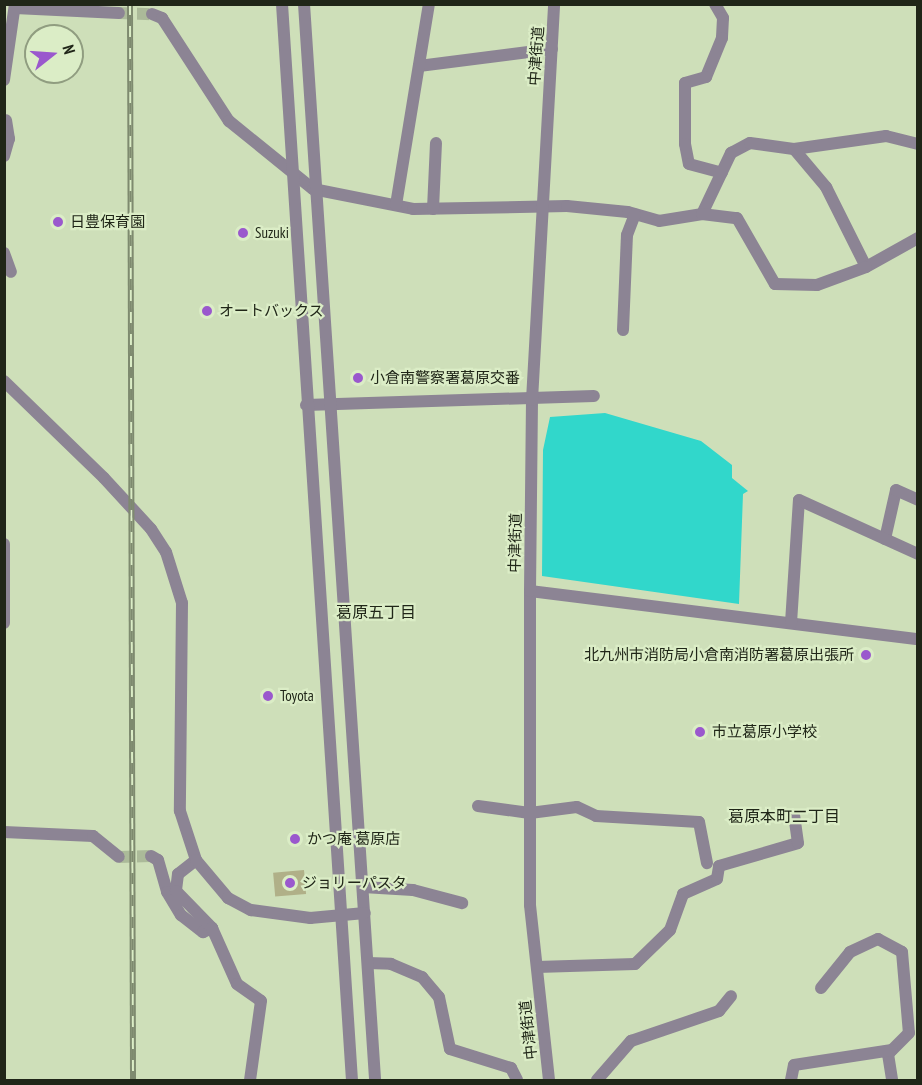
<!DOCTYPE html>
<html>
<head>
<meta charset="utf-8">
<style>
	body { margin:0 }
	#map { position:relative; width:922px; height:1085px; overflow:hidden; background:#cedfb9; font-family:"PT Sans Narrow","Noto Sans JP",sans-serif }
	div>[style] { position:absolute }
	.water>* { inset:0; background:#31d7cb }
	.building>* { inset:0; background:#b0b088; transform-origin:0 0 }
	.minor-tunnel>* { height:12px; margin-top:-6px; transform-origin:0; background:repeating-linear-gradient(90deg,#abba99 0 12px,transparent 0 18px) }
	.minor>* { height:12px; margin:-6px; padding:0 6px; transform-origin:6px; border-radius:6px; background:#8c8494 }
	.tertiary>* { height:12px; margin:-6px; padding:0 6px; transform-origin:6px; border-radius:6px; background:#8c8494 }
	.rail>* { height:6px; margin-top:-3px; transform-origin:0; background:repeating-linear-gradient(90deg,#dbedc6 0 11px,#7e8a6f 0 22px); box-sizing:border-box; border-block:2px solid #7e8a6f }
	.dots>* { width:16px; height:16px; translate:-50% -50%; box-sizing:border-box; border:3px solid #dbedc6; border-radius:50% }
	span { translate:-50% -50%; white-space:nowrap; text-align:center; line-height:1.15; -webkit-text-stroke:4.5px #dbedc6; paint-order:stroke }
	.street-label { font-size:15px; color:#202618 }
	.poi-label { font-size:15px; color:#202618 }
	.left { translate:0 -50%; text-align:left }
	.right { translate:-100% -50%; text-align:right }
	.neighbourhood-label { font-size:16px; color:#202618 }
	.frame { position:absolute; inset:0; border:6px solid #202618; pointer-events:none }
	.north { position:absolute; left:24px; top:24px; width:60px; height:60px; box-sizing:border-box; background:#dbedc6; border:2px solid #909d80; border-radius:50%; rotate:73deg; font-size:16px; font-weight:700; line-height:24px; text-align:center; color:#202618 }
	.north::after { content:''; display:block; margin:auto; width:21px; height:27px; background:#9a58cd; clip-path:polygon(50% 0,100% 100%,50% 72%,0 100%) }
</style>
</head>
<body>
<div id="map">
	<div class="water">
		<i style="clip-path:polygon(605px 413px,701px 441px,732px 465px,732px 478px,748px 491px,743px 494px,739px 604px,542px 576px,543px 450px,550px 417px)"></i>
	</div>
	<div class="building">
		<i style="left:304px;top:870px;width:24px;height:31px;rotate:85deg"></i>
	</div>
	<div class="minor-tunnel">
		<i style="left:119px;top:13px;width:33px;rotate:2deg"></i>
		<i style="left:119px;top:857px;width:32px;rotate:-2deg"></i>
	</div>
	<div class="minor">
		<i style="left:715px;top:4px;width:16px;rotate:60deg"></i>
		<i style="left:723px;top:18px;width:20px;rotate:93deg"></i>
		<i style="left:722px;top:38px;width:42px;rotate:112.3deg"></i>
		<i style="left:706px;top:77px;width:22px;rotate:164deg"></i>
		<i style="left:685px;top:83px;width:61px;rotate:90deg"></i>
		<i style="left:685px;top:144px;width:20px;rotate:79deg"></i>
		<i style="left:689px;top:164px;width:34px;rotate:15deg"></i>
		<i style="left:15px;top:8px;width:104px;rotate:2.8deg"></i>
		<i style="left:152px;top:14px;width:11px;rotate:22deg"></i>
		<i style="left:162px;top:18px;width:123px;rotate:57deg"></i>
		<i style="left:229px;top:121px;width:108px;rotate:39deg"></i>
		<i style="left:313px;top:189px;width:102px;rotate:11.3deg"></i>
		<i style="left:413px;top:209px;width:154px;rotate:-1.1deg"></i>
		<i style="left:567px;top:206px;width:61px;rotate:5.6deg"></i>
		<i style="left:628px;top:212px;width:32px;rotate:16deg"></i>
		<i style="left:659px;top:221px;width:44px;rotate:-9.2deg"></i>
		<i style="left:702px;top:214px;width:68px;rotate:-64.6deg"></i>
		<i style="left:731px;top:153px;width:21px;rotate:-28deg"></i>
		<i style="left:750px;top:143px;width:44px;rotate:7.8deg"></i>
		<i style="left:794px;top:149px;width:93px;rotate:-8deg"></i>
		<i style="left:886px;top:136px;width:33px;rotate:14deg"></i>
		<i style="left:419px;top:66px;width:134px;rotate:-7.3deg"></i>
		<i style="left:4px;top:80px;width:77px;rotate:-81.8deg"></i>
		<i style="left:794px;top:149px;width:50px;rotate:49.9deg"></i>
		<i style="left:826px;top:187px;width:89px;rotate:63.4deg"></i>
		<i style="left:866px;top:267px;width:60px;rotate:-29.1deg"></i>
		<i style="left:4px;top:156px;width:18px;rotate:-74deg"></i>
		<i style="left:9px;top:139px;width:19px;rotate:-99deg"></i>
		<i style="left:396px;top:205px;width:204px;rotate:-80.7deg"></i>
		<i style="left:433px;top:209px;width:66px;rotate:-87.4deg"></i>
		<i style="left:702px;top:214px;width:35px;rotate:7deg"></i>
		<i style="left:737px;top:218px;width:76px;rotate:60.1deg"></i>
		<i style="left:775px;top:284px;width:42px;rotate:1.4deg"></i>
		<i style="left:817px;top:285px;width:52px;rotate:-20.2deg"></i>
		<i style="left:4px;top:253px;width:20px;rotate:70deg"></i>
		<i style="left:623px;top:330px;width:95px;rotate:-87.6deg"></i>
		<i style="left:627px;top:235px;width:22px;rotate:-69deg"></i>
		<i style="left:306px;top:405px;width:288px;rotate:-1.8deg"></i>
		<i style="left:885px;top:539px;width:50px;rotate:-77.3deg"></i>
		<i style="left:896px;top:490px;width:24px;rotate:24deg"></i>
		<i style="left:530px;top:591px;width:391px;rotate:7.1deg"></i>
		<i style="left:791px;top:623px;width:123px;rotate:-86.3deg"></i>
		<i style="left:799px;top:500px;width:131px;rotate:24.4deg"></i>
		<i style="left:478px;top:806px;width:52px;rotate:7.7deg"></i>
		<i style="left:530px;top:813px;width:47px;rotate:-7.3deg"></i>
		<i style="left:577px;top:807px;width:21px;rotate:25deg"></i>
		<i style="left:596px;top:816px;width:103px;rotate:3.3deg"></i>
		<i style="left:699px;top:822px;width:42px;rotate:79deg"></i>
		<i style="left:4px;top:832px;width:89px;rotate:2.6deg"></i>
		<i style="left:93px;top:836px;width:33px;rotate:39deg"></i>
		<i style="left:151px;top:856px;width:8px;rotate:30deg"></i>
		<i style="left:158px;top:860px;width:33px;rotate:74deg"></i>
		<i style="left:167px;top:892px;width:27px;rotate:59deg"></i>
		<i style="left:181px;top:915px;width:28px;rotate:38deg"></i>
		<i style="left:203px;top:932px;width:10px;rotate:-24deg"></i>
		<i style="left:196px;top:860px;width:23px;rotate:142deg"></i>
		<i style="left:178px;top:874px;width:17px;rotate:97deg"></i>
		<i style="left:176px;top:891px;width:52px;rotate:45.8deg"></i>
		<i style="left:212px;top:928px;width:61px;rotate:65.9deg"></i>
		<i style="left:237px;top:984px;width:29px;rotate:35deg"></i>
		<i style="left:261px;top:1001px;width:80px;rotate:97.9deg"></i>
		<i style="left:363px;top:887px;width:50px;rotate:3.4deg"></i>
		<i style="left:413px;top:890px;width:51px;rotate:14.9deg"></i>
		<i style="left:368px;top:963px;width:23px;rotate:2deg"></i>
		<i style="left:391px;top:964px;width:34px;rotate:23deg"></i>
		<i style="left:422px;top:977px;width:26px;rotate:50deg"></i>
		<i style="left:439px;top:997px;width:53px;rotate:78.1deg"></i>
		<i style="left:450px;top:1049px;width:64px;rotate:17.3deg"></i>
		<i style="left:511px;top:1068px;width:13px;rotate:63deg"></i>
		<i style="left:537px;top:967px;width:98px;rotate:-1.8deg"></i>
		<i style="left:635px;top:964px;width:49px;rotate:-44.2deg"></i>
		<i style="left:670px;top:930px;width:38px;rotate:-70deg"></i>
		<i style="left:683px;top:894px;width:37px;rotate:-24deg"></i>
		<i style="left:717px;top:879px;width:13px;rotate:-81deg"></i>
		<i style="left:719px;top:866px;width:82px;rotate:-16.2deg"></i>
		<i style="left:798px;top:843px;width:27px;rotate:-98deg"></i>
		<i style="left:821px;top:988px;width:46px;rotate:-51.1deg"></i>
		<i style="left:850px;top:952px;width:31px;rotate:-25deg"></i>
		<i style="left:878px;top:939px;width:27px;rotate:28deg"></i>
		<i style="left:902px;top:952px;width:81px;rotate:85.1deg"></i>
		<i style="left:909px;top:1033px;width:30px;rotate:135deg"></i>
		<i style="left:888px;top:1054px;width:26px;rotate:81deg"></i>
		<i style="left:549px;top:1080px;width:176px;rotate:-96.2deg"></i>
		<i style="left:530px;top:905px;width:314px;rotate:-90deg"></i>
		<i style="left:530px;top:591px;width:191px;rotate:-89.4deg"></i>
		<i style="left:532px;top:400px;width:397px;rotate:-86.8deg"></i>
		<i style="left:597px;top:1080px;width:52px;rotate:-48.9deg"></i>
		<i style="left:631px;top:1041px;width:93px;rotate:-18.8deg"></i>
		<i style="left:719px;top:1011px;width:19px;rotate:-51deg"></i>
		<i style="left:791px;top:1080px;width:15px;rotate:-79deg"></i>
		<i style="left:794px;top:1065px;width:99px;rotate:-8.7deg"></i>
	</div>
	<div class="tertiary">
		<i style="left:282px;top:4px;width:1078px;rotate:86.28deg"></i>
		<i style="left:304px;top:4px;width:1078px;rotate:86.22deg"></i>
		<i style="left:4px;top:381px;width:139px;rotate:44.1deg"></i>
		<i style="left:104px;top:478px;width:69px;rotate:47.3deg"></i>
		<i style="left:151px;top:529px;width:27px;rotate:57deg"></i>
		<i style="left:166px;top:552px;width:53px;rotate:72.6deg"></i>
		<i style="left:182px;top:603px;width:208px;rotate:90.6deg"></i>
		<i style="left:180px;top:811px;width:52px;rotate:71.9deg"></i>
		<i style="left:196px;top:860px;width:50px;rotate:49.9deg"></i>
		<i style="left:228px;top:898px;width:26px;rotate:28deg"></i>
		<i style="left:251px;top:910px;width:60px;rotate:7.7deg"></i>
		<i style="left:310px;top:918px;width:55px;rotate:-5.2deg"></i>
		<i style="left:4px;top:544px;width:79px;rotate:90deg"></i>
	</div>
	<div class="rail">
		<i style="left:130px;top:4px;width:1076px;rotate:89.84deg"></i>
	</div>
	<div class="dots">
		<i style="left:58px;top:222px;background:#9a58cd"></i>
		<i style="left:243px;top:233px;background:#9a58cd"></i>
		<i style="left:207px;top:311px;background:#9a58cd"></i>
		<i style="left:358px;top:378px;background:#9a58cd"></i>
		<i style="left:866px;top:655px;background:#9a58cd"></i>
		<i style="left:268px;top:696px;background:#9a58cd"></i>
		<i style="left:700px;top:732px;background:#9a58cd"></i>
		<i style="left:295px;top:839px;background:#9a58cd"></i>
		<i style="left:290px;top:883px;background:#9a58cd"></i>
	</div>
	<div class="street-label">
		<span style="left:536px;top:56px;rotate:-86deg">中津街道</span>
		<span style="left:515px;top:543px;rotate:-89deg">中津街道</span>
		<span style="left:528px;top:1030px;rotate:-96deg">中津街道</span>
	</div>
	<div class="poi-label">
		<span class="left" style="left:70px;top:222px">日豊保育園</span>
		<span class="left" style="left:255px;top:233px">Suzuki</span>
		<span class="left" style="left:219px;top:311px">オートバックス</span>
		<span class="left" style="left:370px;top:378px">小倉南警察署葛原交番</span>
		<span class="right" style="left:854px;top:655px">北九州市消防局小倉南消防署葛原出張所</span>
		<span class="left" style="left:280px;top:696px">Toyota</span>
		<span class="left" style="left:712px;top:732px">市立葛原小学校</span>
		<span class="left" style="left:307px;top:839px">かつ庵 葛原店</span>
		<span class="left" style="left:302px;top:883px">ジョリーパスタ</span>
	</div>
	<div class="neighbourhood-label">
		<span style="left:376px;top:612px">葛原五丁目</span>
		<span style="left:784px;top:816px">葛原本町二丁目</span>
	</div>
	<div class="frame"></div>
	<div class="north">N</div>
</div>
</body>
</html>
